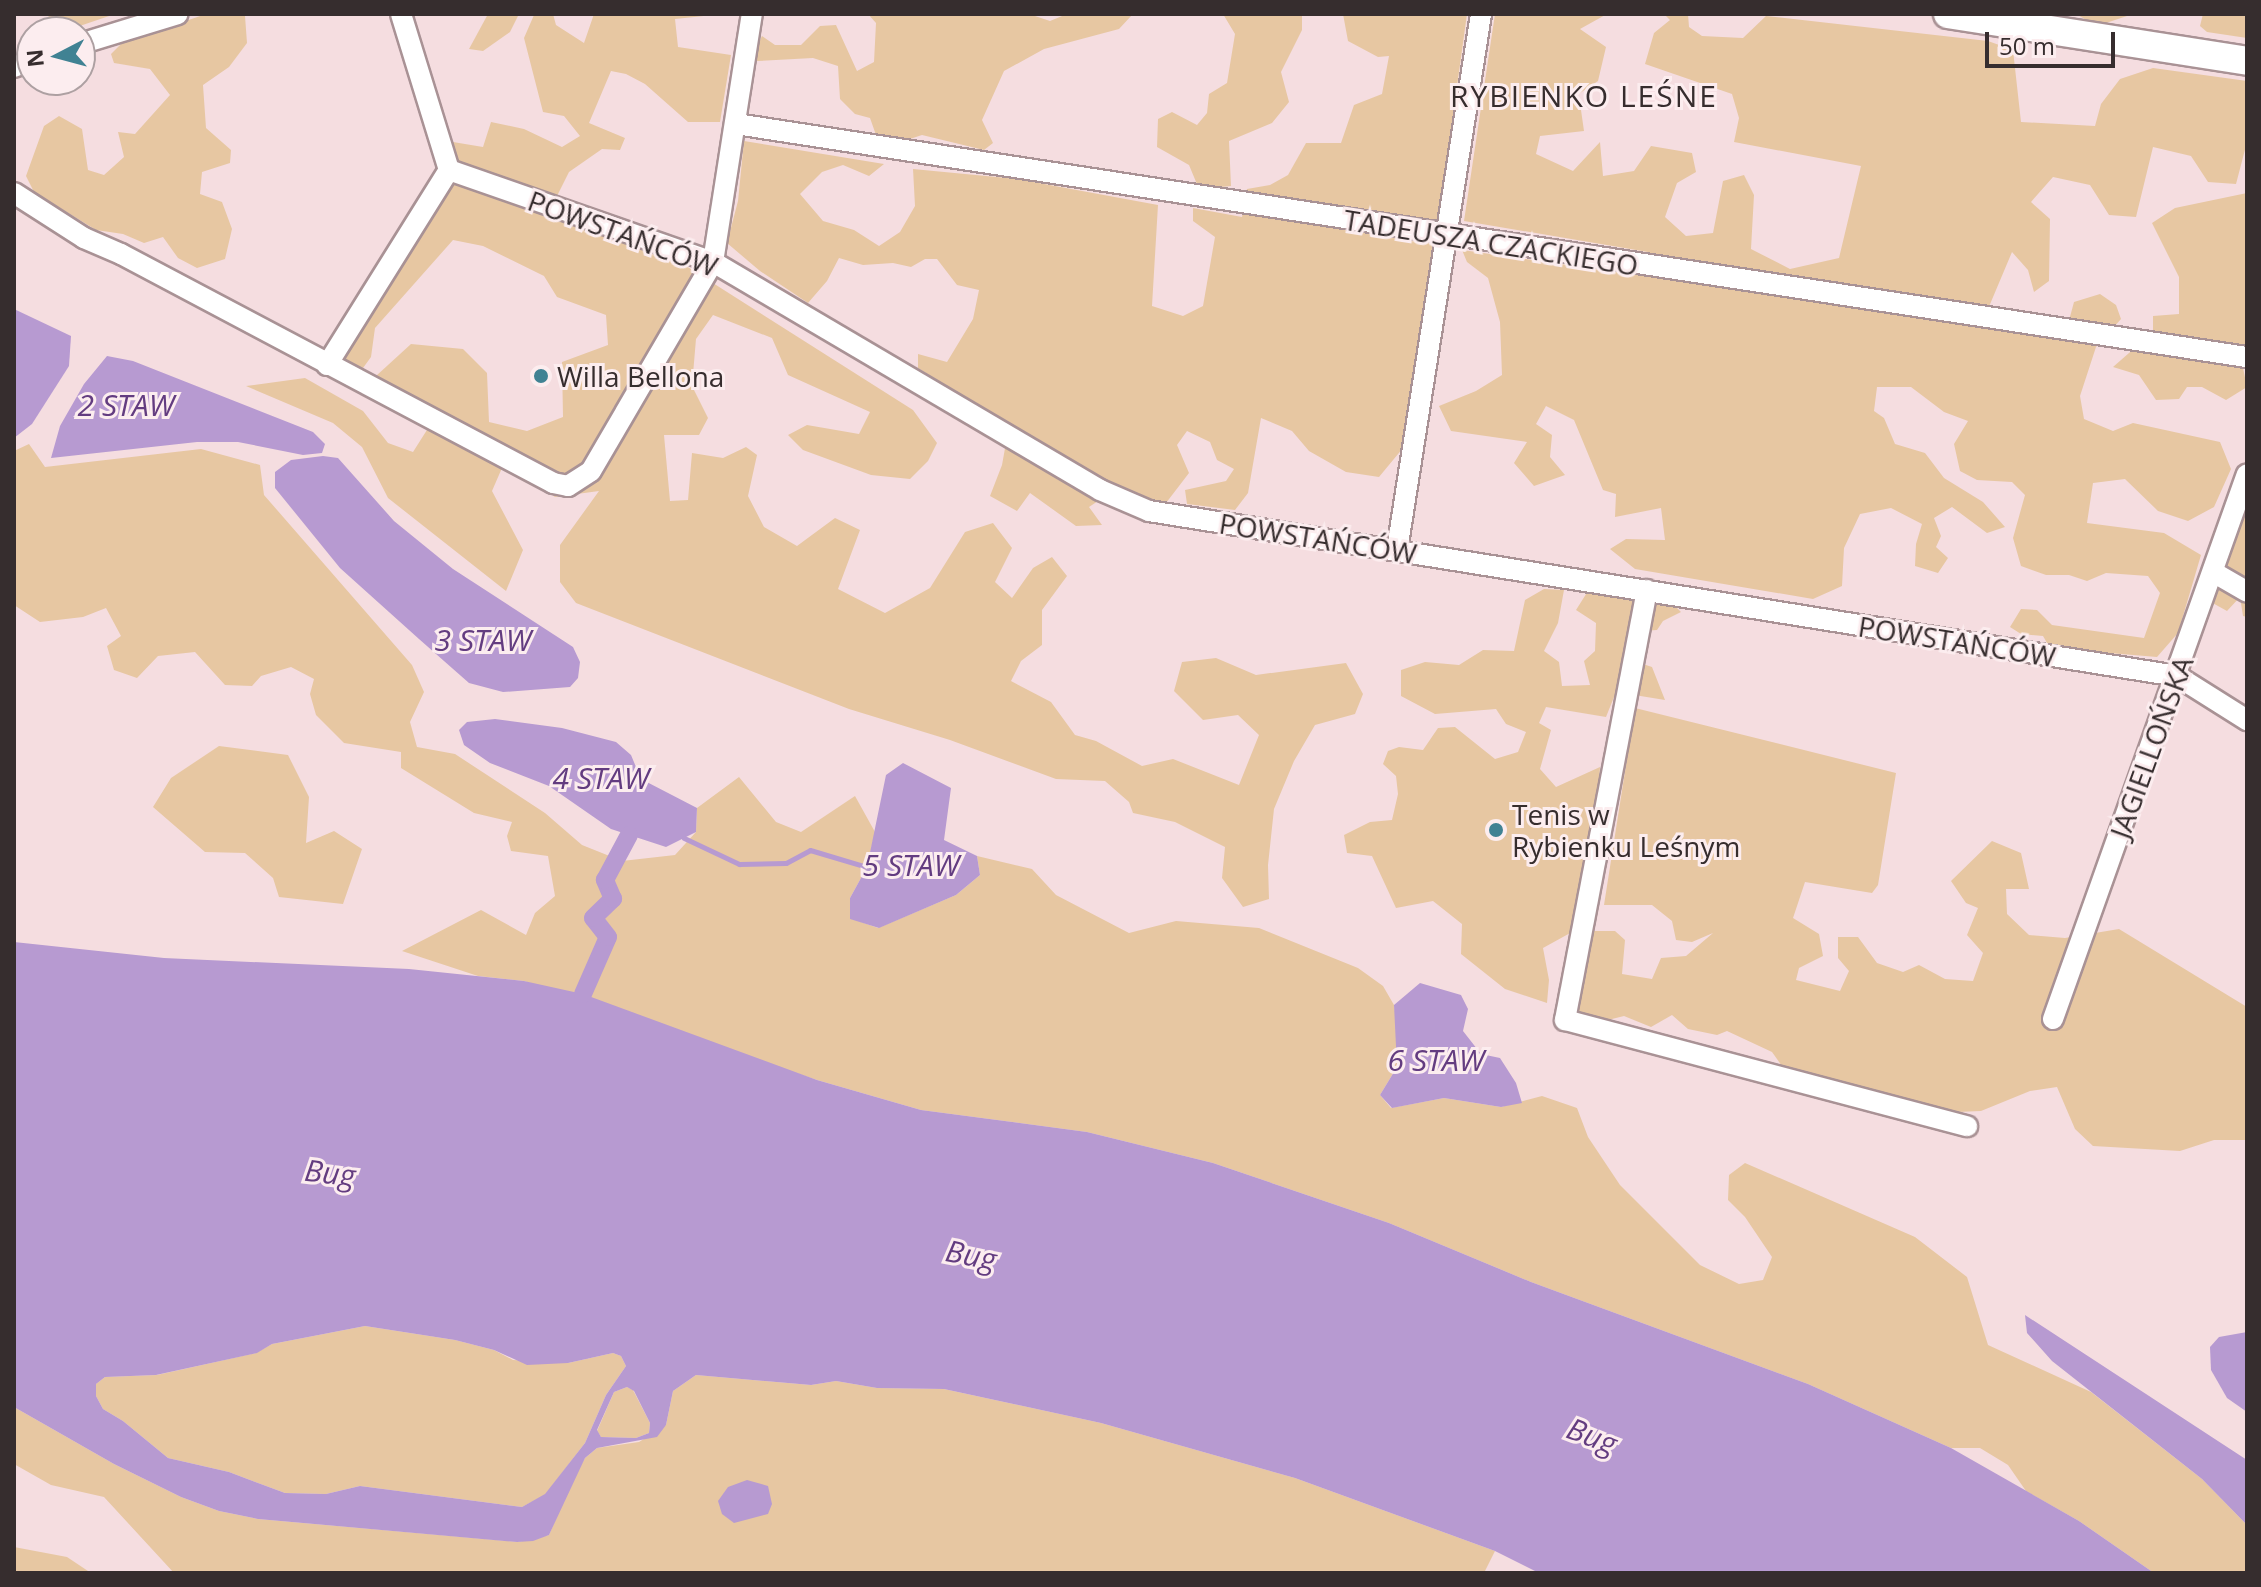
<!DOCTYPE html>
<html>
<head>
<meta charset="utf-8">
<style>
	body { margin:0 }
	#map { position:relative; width:2261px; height:1587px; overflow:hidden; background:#f5dde0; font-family:"Open Sans",sans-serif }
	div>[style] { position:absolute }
	.green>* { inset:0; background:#e7c7a2 }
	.water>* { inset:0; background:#b79ad1 }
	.stream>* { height:5px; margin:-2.5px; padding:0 2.5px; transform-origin:2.5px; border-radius:2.5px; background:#b79ad1 }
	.canal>* { height:18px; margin:-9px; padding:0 9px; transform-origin:9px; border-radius:9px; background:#b79ad1 }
	.roads { filter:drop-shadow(2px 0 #a99295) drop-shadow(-2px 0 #a99295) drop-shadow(0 2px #a99295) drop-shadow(0 -2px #a99295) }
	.street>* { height:20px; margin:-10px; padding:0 10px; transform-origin:10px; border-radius:10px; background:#fff }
	.secondary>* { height:28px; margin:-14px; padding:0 14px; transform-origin:14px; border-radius:14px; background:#fff }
	.dots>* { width:22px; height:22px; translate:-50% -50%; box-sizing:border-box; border:4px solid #fcedef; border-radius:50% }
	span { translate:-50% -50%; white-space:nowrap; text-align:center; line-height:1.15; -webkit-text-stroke:6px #fcedef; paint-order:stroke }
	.street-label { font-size:28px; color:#362d2e }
	.poi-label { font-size:28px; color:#362d2e }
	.left { translate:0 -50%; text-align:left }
	.neighbourhood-label { font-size:30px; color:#362d2e; letter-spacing:2px }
	.water-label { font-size:30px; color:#633c80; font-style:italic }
	.frame { position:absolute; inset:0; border:16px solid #362d2e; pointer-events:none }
	.north { position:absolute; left:16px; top:16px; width:80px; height:80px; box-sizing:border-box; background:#fcedef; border:2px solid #ada0a2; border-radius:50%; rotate:264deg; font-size:22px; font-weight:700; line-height:32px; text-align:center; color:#362d2e }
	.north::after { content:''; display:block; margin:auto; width:28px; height:36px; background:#408293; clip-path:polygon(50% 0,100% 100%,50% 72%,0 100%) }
	.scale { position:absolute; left:1985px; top:32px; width:130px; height:36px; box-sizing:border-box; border:4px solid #362d2e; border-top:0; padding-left:10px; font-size:24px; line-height:28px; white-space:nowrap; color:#362d2e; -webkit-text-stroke:6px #fcedef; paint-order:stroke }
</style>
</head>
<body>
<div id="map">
	<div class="green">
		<i style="clip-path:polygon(47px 14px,115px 14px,62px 32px,58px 32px)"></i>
		<i style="clip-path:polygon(206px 14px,254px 14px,245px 16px,247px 43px,229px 67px,203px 85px,206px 128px,231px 150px,230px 163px,202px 172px,200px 194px,222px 202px,232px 229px,225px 259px,197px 268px,178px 258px,163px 237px,144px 243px,123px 234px,96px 230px,34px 192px,26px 176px,44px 126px,59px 116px,82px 129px,88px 170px,104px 175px,124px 157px,118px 132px,135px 134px,170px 95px,150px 69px,114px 63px,111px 54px,122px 43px)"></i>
		<i style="clip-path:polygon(488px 14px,519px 14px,510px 32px,483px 51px,469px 49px)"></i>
		<i style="clip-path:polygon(553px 14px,556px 25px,584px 43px,594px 14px,723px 14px,675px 19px,678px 47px,731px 55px,720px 122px,688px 122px,645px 84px,626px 74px,611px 71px,589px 123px,625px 138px,620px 150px,602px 149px,569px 172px,547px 216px,683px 264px,913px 410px,937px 443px,928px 461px,910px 479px,871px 475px,803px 450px,788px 435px,807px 425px,859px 434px,870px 412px,788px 375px,772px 338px,713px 315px,696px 339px,692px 386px,708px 418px,699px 435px,664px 435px,670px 501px,688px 500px,692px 453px,723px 458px,746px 447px,757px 455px,748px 496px,764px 527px,797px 546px,835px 518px,860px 530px,838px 589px,885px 613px,930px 588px,965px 532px,993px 523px,1012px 548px,995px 582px,1012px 598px,1033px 568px,1052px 557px,1067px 576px,1042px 610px,1042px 645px,1021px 661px,1011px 681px,1051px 702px,1075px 735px,1096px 741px,1142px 766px,1173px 759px,1239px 785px,1259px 735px,1238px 715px,1203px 720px,1174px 691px,1182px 662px,1216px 658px,1256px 675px,1346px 663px,1363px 694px,1355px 714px,1315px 725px,1294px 761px,1274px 809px,1268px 865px,1269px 899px,1243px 907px,1222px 878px,1225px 847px,1175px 822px,1133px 813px,1129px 802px,1105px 781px,1056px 779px,950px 740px,849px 709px,576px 603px,560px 582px,560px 545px,599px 491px,555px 497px,505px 461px,492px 491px,523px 550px,506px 591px,388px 498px,362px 447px,333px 423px,246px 386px,305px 378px,363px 411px,388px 443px,413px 452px,432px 422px,379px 389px,376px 376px,411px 344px,463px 349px,487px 373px,489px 422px,527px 431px,563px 417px,562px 362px,608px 345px,606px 315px,557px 297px,544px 276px,483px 246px,453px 240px,375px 328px,371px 357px,363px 368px,339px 359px,448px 186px,464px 182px,447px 141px,483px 147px,491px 122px,524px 129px,562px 147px,580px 136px,564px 116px,543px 112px,524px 38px,534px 15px)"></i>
		<i style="clip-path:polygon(868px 14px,1029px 14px,1050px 21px,1067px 14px,1132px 15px,1119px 29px,1044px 49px,1004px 71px,982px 120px,993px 143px,984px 150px,922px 135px,904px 141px,876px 135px,870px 118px,855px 114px,840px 99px,838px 66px,813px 58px,757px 61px,756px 48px,762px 36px,775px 45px,801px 45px,820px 26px,836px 25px,857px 71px,874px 62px,876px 23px)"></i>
		<i style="clip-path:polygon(1223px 14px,1302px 14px,1302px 30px,1281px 72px,1289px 102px,1272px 123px,1229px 141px,1231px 186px,1199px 189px,1189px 165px,1157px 147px,1158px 119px,1172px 112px,1197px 125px,1207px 113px,1209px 94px,1227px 83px,1235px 34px)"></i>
		<i style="clip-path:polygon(1343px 14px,1467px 14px,1411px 419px,1403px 448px,1379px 477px,1346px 472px,1309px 451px,1292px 431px,1261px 418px,1248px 493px,1235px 510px,1187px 504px,1185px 490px,1226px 481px,1234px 469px,1217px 460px,1210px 442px,1187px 431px,1177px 445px,1189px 473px,1166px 503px,1127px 511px,1098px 501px,1089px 507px,1102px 525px,1076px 526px,1030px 493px,1017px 511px,990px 496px,1002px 465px,1009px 426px,918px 368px,918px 354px,947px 362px,973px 319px,979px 290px,957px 285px,937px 259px,925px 259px,911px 267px,893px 263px,863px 265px,839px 258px,827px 281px,808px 303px,760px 271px,727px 243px,738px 201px,744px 141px,884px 164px,869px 176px,843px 165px,822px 172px,800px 194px,823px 221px,854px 230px,879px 246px,900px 232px,915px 206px,913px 169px,1017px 179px,1158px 205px,1152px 306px,1183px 316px,1203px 306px,1215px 237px,1193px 221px,1193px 208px,1242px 217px,1247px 189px,1270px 185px,1288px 175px,1306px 143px,1341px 143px,1354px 105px,1382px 94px,1389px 56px,1378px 57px,1348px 41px)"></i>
		<i style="clip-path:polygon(1495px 14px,1607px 14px,1580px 29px,1606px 47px,1598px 81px,1571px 99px,1581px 110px,1584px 131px,1540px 136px,1536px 154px,1573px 171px,1600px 142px,1603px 176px,1634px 171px,1651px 146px,1692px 153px,1696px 172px,1677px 183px,1665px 217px,1686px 236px,1713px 233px,1723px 181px,1744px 175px,1754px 195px,1751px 249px,1790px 269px,1839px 258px,1861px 166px,1734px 142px,1739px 118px,1732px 94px,1645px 64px,1654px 33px,1670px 20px,1664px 14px,1688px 14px,1689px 27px,1702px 36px,1743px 38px,1766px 16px,1988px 41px,2013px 50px,2021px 122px,2095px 126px,2101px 104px,2120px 79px,2153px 68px,2247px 81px,2247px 142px,2236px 184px,2208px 182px,2191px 156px,2153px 147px,2136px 217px,2109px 215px,2090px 185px,2053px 177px,2031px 202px,2050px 219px,2049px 281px,2034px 292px,2028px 270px,2012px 252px,1988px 309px,1988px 324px,2064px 339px,2074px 302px,2100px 294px,2116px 305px,2121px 319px,2096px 347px,2080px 396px,2084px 419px,2113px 431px,2133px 423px,2220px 442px,2231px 469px,2214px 507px,2188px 521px,2158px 511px,2125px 479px,2093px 483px,2087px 523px,2164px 533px,2201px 555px,2178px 633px,2157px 657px,2050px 648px,2043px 636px,2021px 634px,2010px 627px,2021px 609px,2037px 610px,2052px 625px,2144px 638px,2160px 593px,2148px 576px,2106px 573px,2087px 581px,2069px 575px,2046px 575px,2021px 566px,2013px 538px,2025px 495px,2012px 482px,1977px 480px,1960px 471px,1954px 444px,1968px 421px,1944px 412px,1911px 387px,1877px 387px,1874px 411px,1884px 418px,1895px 444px,1925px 453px,1944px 478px,1983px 502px,2005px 527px,1987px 533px,1952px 507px,1934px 518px,1941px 536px,1936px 547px,1948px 558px,1938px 573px,1915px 566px,1916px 544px,1922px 524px,1891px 508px,1860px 514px,1844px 548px,1842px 586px,1813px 599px,1635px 569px,1610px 549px,1626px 539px,1665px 540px,1661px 508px,1615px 517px,1616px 494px,1603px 490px,1574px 420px,1546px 406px,1536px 424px,1552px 435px,1550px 457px,1565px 475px,1534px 486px,1514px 463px,1527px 442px,1451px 431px,1439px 406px,1476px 391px,1502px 375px,1500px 322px,1488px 278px,1467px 262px,1462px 250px,1646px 276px,1648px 252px,1464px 221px)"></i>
		<i style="clip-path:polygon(2076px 14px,2133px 14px,2097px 26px)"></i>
		<i style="clip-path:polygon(2203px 14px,2247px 14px,2247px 38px,2207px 32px,2200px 26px)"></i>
		<i style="clip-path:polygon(2247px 193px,2247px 364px,2243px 368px,2247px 387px,2226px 400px,2202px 387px,2187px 387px,2179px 399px,2156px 400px,2139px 375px,2113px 367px,2153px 332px,2153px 316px,2179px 314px,2179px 277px,2152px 223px,2175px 208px)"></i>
		<i style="clip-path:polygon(29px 444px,45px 467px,201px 449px,260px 465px,264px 495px,412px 665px,424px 692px,410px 722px,417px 747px,455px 754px,545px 813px,582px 845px,622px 861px,675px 855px,696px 832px,697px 808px,739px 777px,776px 822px,801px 832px,855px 796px,875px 832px,867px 867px,850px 898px,850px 918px,878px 928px,956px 895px,980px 875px,977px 856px,1032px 869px,1056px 895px,1129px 933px,1176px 921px,1259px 928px,1358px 968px,1383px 986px,1394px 1005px,1398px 1031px,1397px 1067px,1380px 1095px,1391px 1108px,1444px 1098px,1501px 1107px,1542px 1096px,1577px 1108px,1588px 1137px,1620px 1185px,1700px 1265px,1739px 1284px,1763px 1280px,1772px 1257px,1745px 1217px,1728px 1200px,1729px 1175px,1745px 1163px,1915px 1237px,1967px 1277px,1988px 1345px,2091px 1392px,2202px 1479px,2247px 1525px,2247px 1573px,2154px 1573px,2079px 1521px,2026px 1491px,2008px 1465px,1980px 1448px,1951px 1448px,1808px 1384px,1531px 1282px,1389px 1223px,1213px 1163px,1087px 1132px,921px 1110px,817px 1080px,524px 981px,478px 976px,402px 951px,481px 910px,526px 935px,535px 913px,555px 896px,548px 856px,511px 851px,507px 836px,512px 822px,474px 813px,401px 768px,401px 752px,344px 743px,316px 715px,310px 694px,314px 679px,291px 667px,261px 676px,252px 686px,225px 685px,195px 652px,158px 656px,137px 678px,114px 670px,107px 646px,121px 636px,106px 608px,83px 617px,40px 622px,14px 605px,14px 451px)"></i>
		<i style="clip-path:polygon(2247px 500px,2247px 617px,2243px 616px,2240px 597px,2227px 611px,2209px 601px)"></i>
		<i style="clip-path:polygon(1544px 589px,1564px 590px,1558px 623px,1544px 651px,1559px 662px,1562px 686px,1590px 685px,1584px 661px,1595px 651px,1596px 623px,1576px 610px,1588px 591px,1671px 602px,1681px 612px,1663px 621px,1657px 630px,1627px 632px,1625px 658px,1652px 667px,1665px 700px,1616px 692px,1606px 717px,1546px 707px,1539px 723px,1551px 730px,1540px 769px,1556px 787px,1600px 767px,1597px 814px,1572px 932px,1543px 948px,1549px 980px,1547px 1003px,1505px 989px,1461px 954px,1462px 924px,1433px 901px,1396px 908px,1372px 856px,1347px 853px,1344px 835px,1370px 822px,1392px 820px,1398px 794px,1396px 776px,1383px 764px,1388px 751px,1399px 747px,1423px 750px,1438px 728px,1455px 727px,1495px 759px,1518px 752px,1526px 732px,1506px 724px,1496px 709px,1435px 714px,1401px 696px,1401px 670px,1425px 662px,1459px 665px,1483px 650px,1514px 651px,1525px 600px)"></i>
		<i style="clip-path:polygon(1635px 708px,1896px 773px,1878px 885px,1872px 893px,1805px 882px,1793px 918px,1819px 934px,1823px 956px,1799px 968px,1796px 980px,1840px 991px,1849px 971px,1838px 958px,1838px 937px,1858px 937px,1877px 963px,1903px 972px,1919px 965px,1945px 979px,1973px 981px,1983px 953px,1967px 935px,1978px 908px,1966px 903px,1951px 881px,1992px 841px,2021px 853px,2029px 889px,2006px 889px,2007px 914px,2029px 935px,2065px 938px,2119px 929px,2247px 1007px,2247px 1140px,2214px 1140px,2180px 1151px,2093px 1146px,2075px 1129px,2057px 1087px,2030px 1091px,1981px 1111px,1909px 1114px,1789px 1076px,1772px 1052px,1727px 1031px,1717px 1035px,1688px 1029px,1672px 1015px,1651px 1027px,1624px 1016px,1604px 1021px,1576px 1016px,1594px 931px,1615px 931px,1625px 940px,1622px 974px,1652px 979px,1661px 958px,1686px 956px,1713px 933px,1692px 942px,1676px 940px,1672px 921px,1652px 905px,1604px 905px)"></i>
		<i style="clip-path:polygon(219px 746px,288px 755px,309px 797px,306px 843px,334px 831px,362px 849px,343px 904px,279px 897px,273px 878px,245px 853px,205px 852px,153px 807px,171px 778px)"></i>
		<i style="clip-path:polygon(365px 1326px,455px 1340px,494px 1350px,513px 1360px,568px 1363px,613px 1353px,621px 1356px,626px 1366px,606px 1395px,585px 1443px,545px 1495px,522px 1507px,360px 1486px,326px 1494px,285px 1493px,229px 1472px,168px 1458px,123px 1421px,103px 1409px,96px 1396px,96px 1384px,105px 1377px,157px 1375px,256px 1353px,272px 1344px)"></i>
		<i style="clip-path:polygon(696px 1375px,811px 1385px,836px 1381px,877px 1388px,944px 1389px,1101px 1423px,1295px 1478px,1495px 1551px,1484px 1573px,174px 1573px,104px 1497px,51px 1485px,14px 1464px,14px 1407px,114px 1464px,181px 1497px,219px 1511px,258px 1519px,518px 1542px,549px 1535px,572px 1481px,585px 1458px,597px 1448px,639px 1442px,666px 1425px,673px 1391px)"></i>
		<i style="clip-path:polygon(627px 1387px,633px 1390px,650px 1423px,649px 1433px,636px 1438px,601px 1437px,597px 1431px,614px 1392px)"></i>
		<i style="clip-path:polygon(14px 1547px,67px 1557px,91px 1573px,14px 1573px)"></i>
	</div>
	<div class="water">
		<i style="clip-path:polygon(14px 309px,71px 336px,69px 366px,32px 424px,14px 438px)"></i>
		<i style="clip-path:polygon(107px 356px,133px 361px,313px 432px,325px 444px,322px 453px,303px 455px,238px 442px,197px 442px,51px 458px,60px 426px,84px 384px)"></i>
		<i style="clip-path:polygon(323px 456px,338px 458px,394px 521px,453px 569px,573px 647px,580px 662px,578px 678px,570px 687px,503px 692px,469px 683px,419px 639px,340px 568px,275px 488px,275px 472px,291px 460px)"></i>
		<i style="clip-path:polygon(495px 719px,562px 728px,616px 742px,631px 755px,641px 779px,697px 808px,696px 832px,666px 847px,611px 829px,549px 786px,490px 763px,464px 745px,459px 730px,467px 722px)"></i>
		<i style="clip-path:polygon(903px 763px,951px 788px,944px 840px,977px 856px,980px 875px,956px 895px,879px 928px,850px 919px,850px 898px,867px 867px,886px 775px)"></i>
		<i style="clip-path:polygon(evenodd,14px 942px,164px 958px,409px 969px,524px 981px,583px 994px,817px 1080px,921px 1110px,1087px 1132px,1213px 1163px,1389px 1223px,1531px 1282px,1808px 1384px,1951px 1448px,2079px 1521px,2154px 1573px,1539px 1573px,1495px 1551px,1295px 1478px,1101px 1423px,944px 1389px,877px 1388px,836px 1381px,811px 1385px,696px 1375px,673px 1391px,666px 1425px,657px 1437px,597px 1448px,585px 1458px,549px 1535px,533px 1541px,517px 1542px,258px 1519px,219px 1511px,181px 1497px,114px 1464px,14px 1407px,14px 942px,365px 1326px,455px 1340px,494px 1350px,527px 1365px,568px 1363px,613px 1353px,621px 1356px,626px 1366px,606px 1395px,585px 1443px,545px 1494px,522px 1507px,360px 1486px,326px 1494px,285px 1493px,229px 1472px,168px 1458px,123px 1421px,103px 1409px,96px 1396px,96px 1384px,105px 1377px,156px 1375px,257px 1353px,272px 1344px,365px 1326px,14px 942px,627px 1387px,634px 1391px,650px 1423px,649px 1433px,636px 1438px,601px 1437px,597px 1430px,614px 1392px,627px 1387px)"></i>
		<i style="clip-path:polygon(1420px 983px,1461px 995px,1468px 1009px,1463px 1031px,1481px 1054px,1500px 1058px,1516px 1083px,1522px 1103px,1501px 1107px,1444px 1098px,1392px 1108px,1380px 1095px,1397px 1067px,1394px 1005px)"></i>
		<i style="clip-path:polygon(2025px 1315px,2247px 1460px,2247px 1525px,2202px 1479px,2052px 1361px,2027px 1333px)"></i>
		<i style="clip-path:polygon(2247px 1332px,2247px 1412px,2227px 1398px,2211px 1370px,2210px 1347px,2219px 1337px)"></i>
		<i style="clip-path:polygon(747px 1480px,768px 1486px,772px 1504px,768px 1514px,734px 1523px,722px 1514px,718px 1501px,728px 1487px)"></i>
	</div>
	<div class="stream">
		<i style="left:684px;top:838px;width:61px;rotate:25.3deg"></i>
		<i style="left:739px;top:864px;width:47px;rotate:-1.2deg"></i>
		<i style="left:786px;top:863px;width:27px;rotate:-28deg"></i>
		<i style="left:810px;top:850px;width:59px;rotate:16.6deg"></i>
	</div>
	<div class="canal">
		<i style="left:583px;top:994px;width:62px;rotate:-66.3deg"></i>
		<i style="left:608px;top:937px;width:24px;rotate:-128deg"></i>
		<i style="left:593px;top:918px;width:28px;rotate:-44deg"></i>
		<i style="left:613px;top:899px;width:21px;rotate:-113deg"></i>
		<i style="left:605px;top:880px;width:51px;rotate:-61.9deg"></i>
	</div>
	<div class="roads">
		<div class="street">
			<i style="left:80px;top:44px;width:102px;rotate:-17deg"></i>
			<i style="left:14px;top:67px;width:19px;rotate:-21deg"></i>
			<i style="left:736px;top:124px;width:1529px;rotate:8.77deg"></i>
			<i style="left:449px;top:170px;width:280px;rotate:19.2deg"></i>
			<i style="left:713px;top:262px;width:449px;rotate:30.5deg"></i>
			<i style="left:1100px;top:490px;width:53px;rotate:23.2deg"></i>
			<i style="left:1149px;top:511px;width:1041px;rotate:9.12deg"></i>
			<i style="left:2177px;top:676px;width:83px;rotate:32.2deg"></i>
			<i style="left:14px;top:193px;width:83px;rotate:32.7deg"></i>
			<i style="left:84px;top:238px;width:40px;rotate:23.4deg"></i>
			<i style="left:121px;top:254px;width:489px;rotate:27.9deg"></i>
			<i style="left:553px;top:483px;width:15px;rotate:11deg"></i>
			<i style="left:568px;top:486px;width:27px;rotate:-33deg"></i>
			<i style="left:591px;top:471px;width:242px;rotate:-59.7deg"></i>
			<i style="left:713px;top:262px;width:251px;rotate:-81.1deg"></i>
			<i style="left:327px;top:365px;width:230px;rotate:-58deg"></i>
			<i style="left:449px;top:170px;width:163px;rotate:-107.1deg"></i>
			<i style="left:1397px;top:550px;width:543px;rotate:-81.09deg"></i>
			<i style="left:2213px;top:572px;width:39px;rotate:30deg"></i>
			<i style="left:1647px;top:590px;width:438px;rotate:100.8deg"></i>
			<i style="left:1565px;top:1020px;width:416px;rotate:14.8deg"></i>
			<i style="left:2053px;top:1019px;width:578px;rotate:-70.41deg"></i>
		</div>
		<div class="secondary">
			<i style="left:1948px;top:14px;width:303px;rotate:8.9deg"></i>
		</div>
	</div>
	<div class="dots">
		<i style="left:541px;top:376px;background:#408293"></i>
		<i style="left:1496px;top:830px;background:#408293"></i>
	</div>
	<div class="street-label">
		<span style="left:623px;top:233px;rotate:20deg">POWSTAŃCÓW</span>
		<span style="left:1491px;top:242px;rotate:9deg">TADEUSZA CZACKIEGO</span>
		<span style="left:1318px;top:538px;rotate:9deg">POWSTAŃCÓW</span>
		<span style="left:1957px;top:641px;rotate:9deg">POWSTAŃCÓW</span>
		<span style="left:2151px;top:747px;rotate:-70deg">JAGIELLOŃSKA</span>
	</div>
	<div class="poi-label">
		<span class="left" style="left:557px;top:376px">Willa Bellona</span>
		<span class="left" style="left:1512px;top:830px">Tenis w<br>Rybienku Leśnym</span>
	</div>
	<div class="neighbourhood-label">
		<span style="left:1584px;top:96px">RYBIENKO LEŚNE</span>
	</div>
	<div class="water-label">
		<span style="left:126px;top:405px">2 STAW</span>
		<span style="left:483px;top:640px">3 STAW</span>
		<span style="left:601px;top:778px">4 STAW</span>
		<span style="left:911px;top:865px">5 STAW</span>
		<span style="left:1436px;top:1060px">6 STAW</span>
		<span style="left:330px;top:1173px;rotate:7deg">Bug</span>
		<span style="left:971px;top:1255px;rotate:11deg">Bug</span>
		<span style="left:1592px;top:1436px;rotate:21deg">Bug</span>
	</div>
	<div class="frame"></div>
	<div class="north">N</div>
	<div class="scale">50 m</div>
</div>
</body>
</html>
